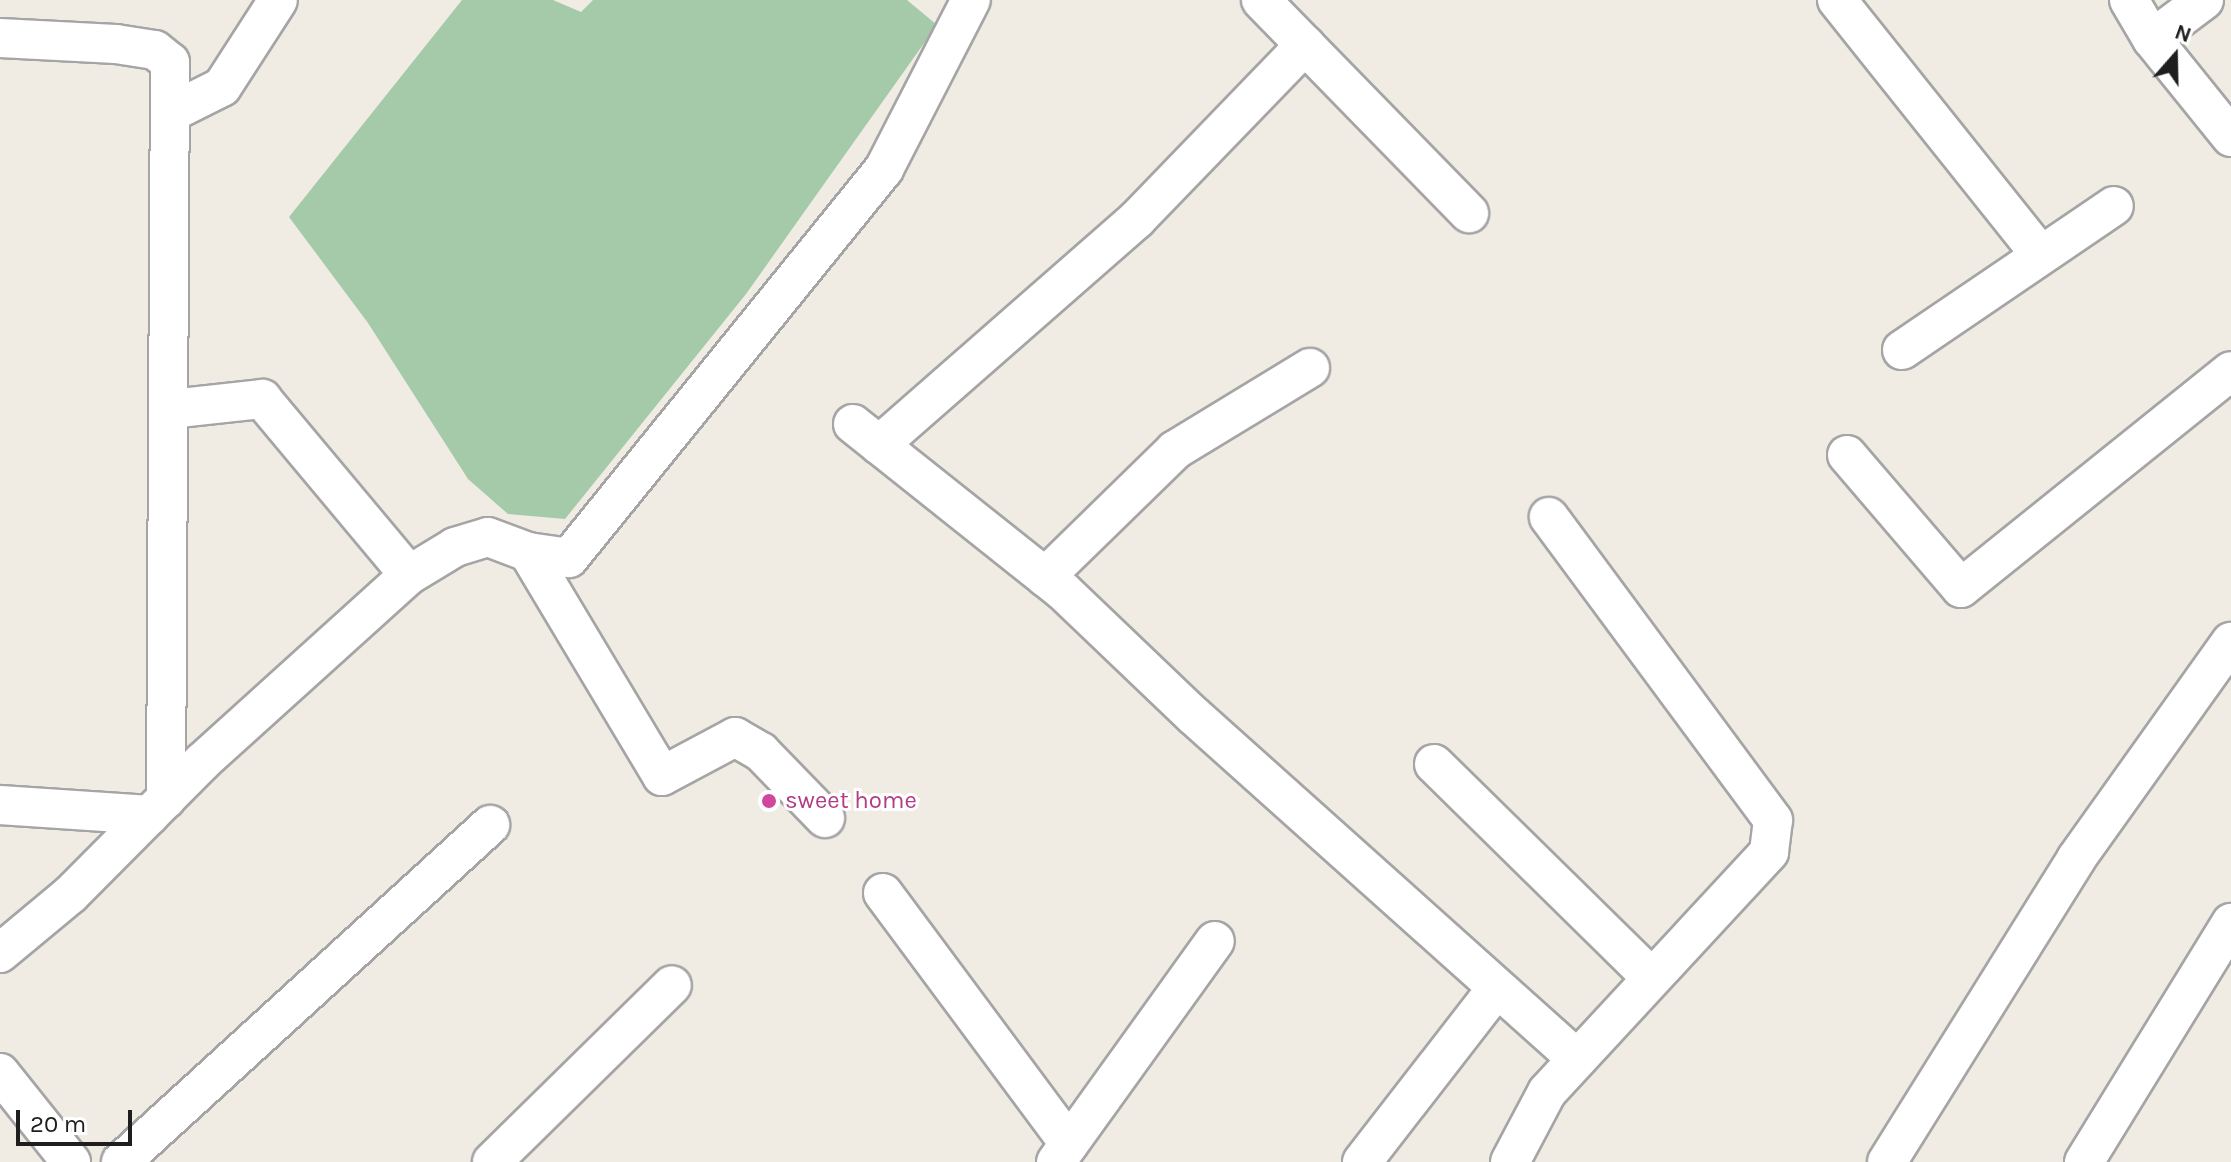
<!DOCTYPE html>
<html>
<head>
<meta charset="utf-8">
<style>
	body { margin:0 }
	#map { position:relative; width:2231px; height:1162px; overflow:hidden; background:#f0ece4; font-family:Karla,sans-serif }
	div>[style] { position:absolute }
	.cemetery>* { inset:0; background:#a4caa9 }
	.roads { filter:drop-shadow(2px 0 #a5a5a5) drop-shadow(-2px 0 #a5a5a5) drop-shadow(0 2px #a5a5a5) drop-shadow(0 -2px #a5a5a5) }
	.minor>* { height:38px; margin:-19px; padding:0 19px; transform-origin:19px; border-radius:19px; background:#fff }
	.dots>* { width:22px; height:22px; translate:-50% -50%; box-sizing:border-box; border:4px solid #fff; border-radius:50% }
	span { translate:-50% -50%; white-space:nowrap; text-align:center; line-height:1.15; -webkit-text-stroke:6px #fff; paint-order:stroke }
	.hotel-label { font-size:24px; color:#b23c85 }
	.left { translate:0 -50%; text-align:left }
	.north { position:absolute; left:2135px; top:16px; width:80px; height:80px; -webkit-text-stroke:6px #fff; paint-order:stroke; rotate:20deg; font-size:22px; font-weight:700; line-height:32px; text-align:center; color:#1e1e1e }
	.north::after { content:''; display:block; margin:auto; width:28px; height:36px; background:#1e1e1e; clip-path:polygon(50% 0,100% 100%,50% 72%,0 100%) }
	.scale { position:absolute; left:16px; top:1110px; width:116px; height:36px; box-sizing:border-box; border:4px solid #1e1e1e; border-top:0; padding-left:10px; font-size:24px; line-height:28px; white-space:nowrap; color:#1e1e1e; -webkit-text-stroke:6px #fff; paint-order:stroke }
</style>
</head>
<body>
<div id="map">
	<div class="cemetery">
		<i style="clip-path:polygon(462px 0,553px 0,581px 12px,593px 0,907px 0,937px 25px,746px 294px,565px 519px,508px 514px,468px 479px,368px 323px,289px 217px)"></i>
	</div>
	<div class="roads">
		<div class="minor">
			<i style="left:1261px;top:0;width:298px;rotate:45.7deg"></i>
			<i style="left:1837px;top:0;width:324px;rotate:51.4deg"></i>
			<i style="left:2129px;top:0;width:45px;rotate:59.5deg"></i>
			<i style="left:2152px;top:39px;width:126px;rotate:51.1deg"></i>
			<i style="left:0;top:38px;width:116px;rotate:3deg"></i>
			<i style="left:116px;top:44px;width:39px;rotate:9deg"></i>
			<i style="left:155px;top:50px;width:19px;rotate:39deg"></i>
			<i style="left:170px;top:62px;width:737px;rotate:90.31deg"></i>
			<i style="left:2152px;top:39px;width:65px;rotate:-36.9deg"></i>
			<i style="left:170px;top:113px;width:58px;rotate:-26.6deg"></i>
			<i style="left:222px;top:87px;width:103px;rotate:-57.2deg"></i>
			<i style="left:1902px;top:350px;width:256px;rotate:-34.2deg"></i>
			<i style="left:170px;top:409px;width:93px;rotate:-6.2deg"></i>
			<i style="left:262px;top:399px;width:229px;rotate:50.1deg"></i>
			<i style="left:853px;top:424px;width:268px;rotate:38.5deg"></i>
			<i style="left:1063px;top:591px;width:181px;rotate:43.7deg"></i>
			<i style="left:1194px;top:716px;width:514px;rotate:41.85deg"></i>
			<i style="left:879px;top:445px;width:343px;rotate:-41.2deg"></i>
			<i style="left:1137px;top:219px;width:242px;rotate:-46deg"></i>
			<i style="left:1847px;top:455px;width:175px;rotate:49.4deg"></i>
			<i style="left:1961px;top:588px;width:346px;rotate:-38.8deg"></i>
			<i style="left:528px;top:552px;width:261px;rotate:59.1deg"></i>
			<i style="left:662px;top:776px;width:83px;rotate:-28.1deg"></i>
			<i style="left:735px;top:737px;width:30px;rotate:30deg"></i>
			<i style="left:761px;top:752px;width:92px;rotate:45.9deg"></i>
			<i style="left:1045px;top:577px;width:182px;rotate:-44.3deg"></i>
			<i style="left:1175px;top:450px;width:158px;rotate:-31.3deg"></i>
			<i style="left:1434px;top:764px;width:304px;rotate:44.5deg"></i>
			<i style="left:0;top:805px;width:150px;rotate:3.8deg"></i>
			<i style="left:883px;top:893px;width:312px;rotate:53.4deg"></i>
			<i style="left:0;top:953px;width:92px;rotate:-39.7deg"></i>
			<i style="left:71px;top:894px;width:186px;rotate:-45.2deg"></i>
			<i style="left:202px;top:762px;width:279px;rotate:-42.1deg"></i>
			<i style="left:409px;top:575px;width:54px;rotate:-31.3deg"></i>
			<i style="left:455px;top:547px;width:34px;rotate:-17deg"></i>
			<i style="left:488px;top:537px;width:43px;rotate:20.6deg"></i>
			<i style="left:528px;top:552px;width:41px;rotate:8.3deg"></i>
			<i style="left:569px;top:558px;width:501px;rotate:-51deg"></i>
			<i style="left:884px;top:169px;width:190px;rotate:-62.8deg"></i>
			<i style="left:0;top:1073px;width:114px;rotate:51.4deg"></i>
			<i style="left:121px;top:1162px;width:500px;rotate:-42.4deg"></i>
			<i style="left:492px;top:1162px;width:252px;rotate:-44.5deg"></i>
			<i style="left:1056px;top:1162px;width:272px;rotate:-54.3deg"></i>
			<i style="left:1362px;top:1162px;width:220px;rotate:-52.2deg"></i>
			<i style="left:1510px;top:1162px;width:79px;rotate:-62.1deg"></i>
			<i style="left:1547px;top:1092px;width:327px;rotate:-47.2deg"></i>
			<i style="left:1769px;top:852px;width:32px;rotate:-83deg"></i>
			<i style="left:1773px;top:820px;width:377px;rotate:-126.5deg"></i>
			<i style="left:1887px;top:1162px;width:357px;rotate:-58deg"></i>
			<i style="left:2076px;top:859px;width:267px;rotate:-54.5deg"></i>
			<i style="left:2084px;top:1162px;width:281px;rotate:-58.4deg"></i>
		</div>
	</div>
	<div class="dots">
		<i style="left:769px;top:801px;background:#d1479c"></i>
	</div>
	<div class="hotel-label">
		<span class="left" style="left:785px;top:801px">sweet home</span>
	</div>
	<div class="north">N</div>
	<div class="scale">20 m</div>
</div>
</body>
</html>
